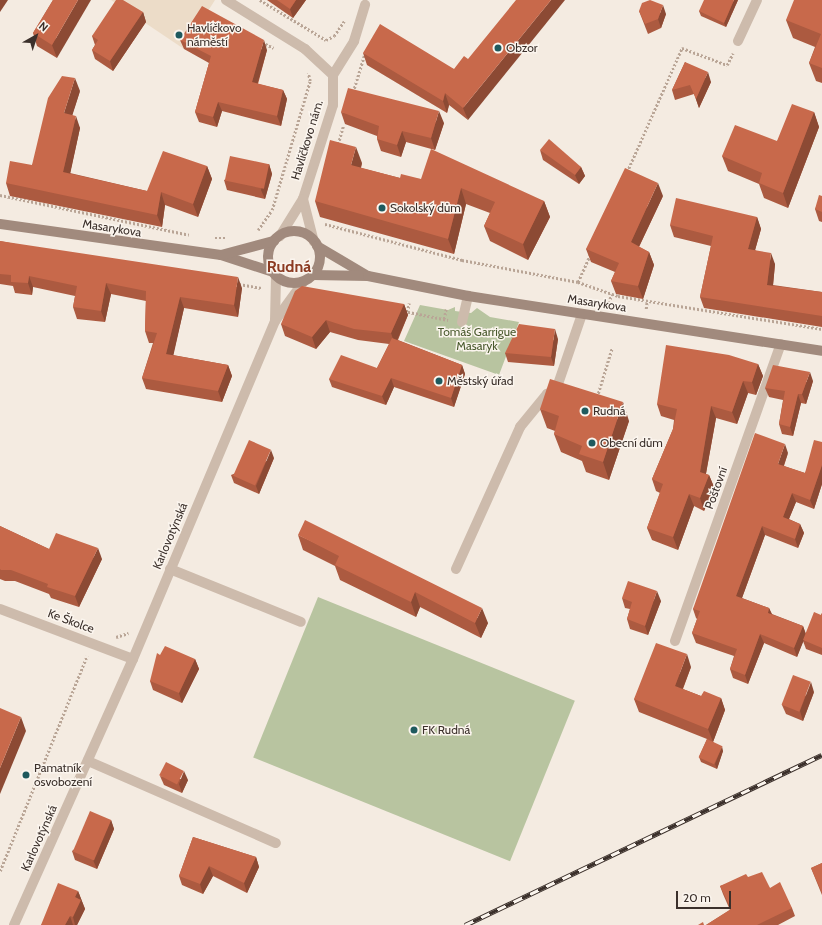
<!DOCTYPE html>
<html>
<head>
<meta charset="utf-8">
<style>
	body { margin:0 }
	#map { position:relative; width:822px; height:925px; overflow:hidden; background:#f4ebe1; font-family:Cabin,sans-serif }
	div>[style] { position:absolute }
	.green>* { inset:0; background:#b8c4a0; transform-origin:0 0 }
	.plaza>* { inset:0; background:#ecdcc8 }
	.path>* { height:2.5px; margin-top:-1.25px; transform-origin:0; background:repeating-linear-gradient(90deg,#b9a596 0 2px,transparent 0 4px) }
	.service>* { height:10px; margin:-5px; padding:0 5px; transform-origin:5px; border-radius:5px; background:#cdbbac }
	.minor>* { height:10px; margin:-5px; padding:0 5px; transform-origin:5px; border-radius:5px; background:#cdbbac }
	.tertiary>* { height:10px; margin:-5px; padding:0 5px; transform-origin:5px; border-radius:5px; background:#cdbbac }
	.secondary>* { height:10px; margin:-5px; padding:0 5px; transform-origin:5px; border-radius:5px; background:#a18a7d }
	.secondary>.ring { margin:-5px; padding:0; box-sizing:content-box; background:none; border:10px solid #a18a7d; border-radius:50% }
	.rail>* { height:4.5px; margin-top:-2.25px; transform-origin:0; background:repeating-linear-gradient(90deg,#fbf5ee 0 9px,#3b302b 0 18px); box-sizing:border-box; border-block:1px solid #3b302b }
	.wall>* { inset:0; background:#ac5a40 }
	.shaded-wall>* { inset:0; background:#8c4a34 }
	.building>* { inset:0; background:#c8694b; transform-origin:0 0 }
	.dots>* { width:11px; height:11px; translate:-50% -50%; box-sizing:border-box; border:2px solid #fbf5ee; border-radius:50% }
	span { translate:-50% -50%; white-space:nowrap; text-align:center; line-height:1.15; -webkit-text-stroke:3px #fbf5ee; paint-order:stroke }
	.poi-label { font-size:12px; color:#3b302b }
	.left { translate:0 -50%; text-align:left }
	.street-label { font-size:12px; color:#3b302b }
	.park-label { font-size:12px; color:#4a5a2e }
	.district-label { font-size:16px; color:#8c3b22; font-weight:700 }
	.north { position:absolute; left:16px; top:16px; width:40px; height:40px; -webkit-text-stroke:3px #fbf5ee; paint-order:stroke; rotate:39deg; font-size:11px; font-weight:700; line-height:16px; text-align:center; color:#3b302b }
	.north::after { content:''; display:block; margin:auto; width:14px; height:18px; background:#3b302b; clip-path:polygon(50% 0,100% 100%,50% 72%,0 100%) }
	.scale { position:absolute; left:676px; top:891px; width:55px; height:18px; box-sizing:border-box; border:2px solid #3b302b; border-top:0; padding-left:5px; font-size:12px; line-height:14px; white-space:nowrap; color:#3b302b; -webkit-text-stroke:3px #fbf5ee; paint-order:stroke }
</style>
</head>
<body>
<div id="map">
	<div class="green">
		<i style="clip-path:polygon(420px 305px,448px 310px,455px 307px,455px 311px,471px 313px,477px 308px,490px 317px,519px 322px,499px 375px,404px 341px)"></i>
		<i style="left:318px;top:597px;width:277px;height:173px;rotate:22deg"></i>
	</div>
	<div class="plaza">
		<i style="clip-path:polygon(111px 0,215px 0,184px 49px)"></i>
	</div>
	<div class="path">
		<i style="left:260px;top:0;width:77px;rotate:31.2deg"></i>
		<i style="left:326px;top:40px;width:9px;rotate:-27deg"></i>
		<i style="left:334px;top:36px;width:18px;rotate:-56deg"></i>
		<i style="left:262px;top:42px;width:13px;rotate:27deg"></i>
		<i style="left:353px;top:92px;width:39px;rotate:-73deg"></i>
		<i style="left:338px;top:144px;width:19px;rotate:-74deg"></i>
		<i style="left:627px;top:172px;width:136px;rotate:-66.1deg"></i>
		<i style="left:682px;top:48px;width:48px;rotate:20.7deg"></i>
		<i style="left:727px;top:65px;width:13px;rotate:-63deg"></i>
		<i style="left:0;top:195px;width:193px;rotate:11.9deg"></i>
		<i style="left:325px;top:224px;width:142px;rotate:14.7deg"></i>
		<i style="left:462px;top:260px;width:118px;rotate:10.7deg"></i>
		<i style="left:578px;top:282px;width:42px;rotate:19.3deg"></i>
		<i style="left:618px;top:296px;width:207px;rotate:9.2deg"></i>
		<i style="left:258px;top:230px;width:24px;rotate:-55deg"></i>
		<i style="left:272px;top:210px;width:134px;rotate:-73.6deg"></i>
		<i style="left:310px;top:81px;width:8px;rotate:-104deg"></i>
		<i style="left:215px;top:238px;width:10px"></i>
		<i style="left:578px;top:282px;width:30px;rotate:-66deg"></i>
		<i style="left:239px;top:284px;width:23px;rotate:10deg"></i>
		<i style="left:609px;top:303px;width:9px;rotate:-77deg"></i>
		<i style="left:646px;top:309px;width:8px;rotate:-83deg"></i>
		<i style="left:404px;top:311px;width:45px;rotate:11.6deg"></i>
		<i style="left:407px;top:312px;width:9px;rotate:-77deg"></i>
		<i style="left:444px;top:319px;width:10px;rotate:-79deg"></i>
		<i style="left:597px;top:397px;width:51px;rotate:-73deg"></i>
		<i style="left:116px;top:637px;width:13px;rotate:-18deg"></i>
		<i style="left:0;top:871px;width:232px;rotate:-68deg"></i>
	</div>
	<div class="service">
		<i style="left:333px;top:75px;width:40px;rotate:-58deg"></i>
		<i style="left:354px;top:41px;width:38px;rotate:-73deg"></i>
		<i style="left:462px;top:322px;width:27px;rotate:-77deg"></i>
		<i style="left:170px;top:569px;width:141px;rotate:22deg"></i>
		<i style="left:456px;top:569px;width:156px;rotate:-65.7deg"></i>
		<i style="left:520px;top:427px;width:43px;rotate:-50.7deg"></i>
		<i style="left:547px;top:394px;width:10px;rotate:-24deg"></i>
		<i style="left:556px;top:390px;width:80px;rotate:-71.1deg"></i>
	</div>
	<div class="minor">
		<i style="left:738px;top:41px;width:45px;rotate:-65.1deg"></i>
		<i style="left:0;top:609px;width:142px;rotate:20.6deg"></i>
		<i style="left:675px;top:641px;width:315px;rotate:-70.4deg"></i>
		<i style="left:88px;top:761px;width:205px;rotate:23.6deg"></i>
	</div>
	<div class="tertiary">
		<i style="left:226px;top:0;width:93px;rotate:31.8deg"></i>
		<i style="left:305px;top:49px;width:38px;rotate:43deg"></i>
		<i style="left:333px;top:75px;width:30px;rotate:90deg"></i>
		<i style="left:333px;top:105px;width:99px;rotate:107.7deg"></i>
		<i style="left:303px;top:199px;width:44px;rotate:121.9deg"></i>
		<i style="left:303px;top:199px;width:44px;rotate:75.7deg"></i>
		<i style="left:275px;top:321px;width:45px;rotate:-88.7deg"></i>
		<i style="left:14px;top:925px;width:291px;rotate:-65.9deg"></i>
		<i style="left:133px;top:659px;width:367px;rotate:-67.2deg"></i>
		<i style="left:275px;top:321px;width:49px;rotate:-54.1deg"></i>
	</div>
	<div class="secondary">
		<i style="left:0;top:224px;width:223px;rotate:8deg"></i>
		<i style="left:221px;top:255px;width:55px;rotate:18.1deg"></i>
		<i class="ring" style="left:268px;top:231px;width:42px;height:42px"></i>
		<i style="left:317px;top:246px;width:57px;rotate:30.6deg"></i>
		<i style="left:221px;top:255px;width:55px;rotate:-14.8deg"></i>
		<i style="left:313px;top:275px;width:55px;rotate:1deg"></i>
		<i style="left:368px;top:276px;width:102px;rotate:11.3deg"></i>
		<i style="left:468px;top:296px;width:358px;rotate:8.8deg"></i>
	</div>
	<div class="rail">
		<i style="left:465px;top:925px;width:395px;rotate:-25.5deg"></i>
	</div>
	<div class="wall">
		<i style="clip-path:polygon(53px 0,57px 58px,37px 46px,33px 33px)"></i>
		<i style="clip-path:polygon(267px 0,306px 0,293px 18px)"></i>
		<i style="clip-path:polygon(738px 0,726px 27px,701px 16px,699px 11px)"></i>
		<i style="clip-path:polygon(822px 0,822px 83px,816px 81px,809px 63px,815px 47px,793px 38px,786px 20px)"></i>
		<i style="clip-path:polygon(639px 11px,666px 14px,661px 28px,648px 34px)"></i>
		<i style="clip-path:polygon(143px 12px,146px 22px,113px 71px,95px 59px,92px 50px,95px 45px,92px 36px)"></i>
		<i style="clip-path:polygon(180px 40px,267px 50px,258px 84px,283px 90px,287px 99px,281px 126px,222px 111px,217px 127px,199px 122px,195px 112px,209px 63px,184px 49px)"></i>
		<i style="clip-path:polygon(363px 53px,454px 69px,468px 120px,449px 105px,447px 113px,367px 65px)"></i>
		<i style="clip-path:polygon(685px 62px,711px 82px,699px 108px,694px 94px,675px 100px,672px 90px)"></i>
		<i style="clip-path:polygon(80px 91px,72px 115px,80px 128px,70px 173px,147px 191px,207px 166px,212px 179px,198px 217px,165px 205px,162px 227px,10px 196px,6px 183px,32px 165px)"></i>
		<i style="clip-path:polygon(341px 112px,444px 123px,435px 150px,406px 142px,401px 157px,381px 151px,377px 139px,377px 136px,345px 124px)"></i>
		<i style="clip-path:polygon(814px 112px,819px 127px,788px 208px,764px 198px,759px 184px,728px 171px,722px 156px,777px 141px)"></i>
		<i style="clip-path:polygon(540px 150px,581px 167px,585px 176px,579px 184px,543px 160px)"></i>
		<i style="clip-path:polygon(362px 163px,361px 168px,400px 178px,421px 179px,544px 201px,550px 217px,528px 260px,490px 241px,484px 226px,490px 213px,466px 204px,454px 254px,320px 217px,315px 201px)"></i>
		<i style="clip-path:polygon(269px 164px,272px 174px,265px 199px,227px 190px,224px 180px)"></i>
		<i style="clip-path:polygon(663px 196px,639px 247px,649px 252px,654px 265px,643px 299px,616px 294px,611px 281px,615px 272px,591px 262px,586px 249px)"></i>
		<i style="clip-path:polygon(822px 196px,822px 222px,819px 221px,815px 209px)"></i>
		<i style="clip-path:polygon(757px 217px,761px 229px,755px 250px,775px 264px,773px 285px,822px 292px,822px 327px,704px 308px,700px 297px,711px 246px,674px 237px,670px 225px)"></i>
		<i style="clip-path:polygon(0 241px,242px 288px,238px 317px,184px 308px,173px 355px,228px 365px,232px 376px,222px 402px,146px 389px,142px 378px,153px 343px,149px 343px,145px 331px,146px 301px,111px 294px,105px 322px,77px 319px,73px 307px,75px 296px,33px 287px,32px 295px,15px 293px,13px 286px,0 284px)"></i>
		<i style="clip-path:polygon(404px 304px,408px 315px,398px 340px,462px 365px,465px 374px,454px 407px,394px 387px,386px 405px,332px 387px,329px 379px,377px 368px,389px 344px,358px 340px,330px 332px,316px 349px,285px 336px,281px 324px)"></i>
		<i style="clip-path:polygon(558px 339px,554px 366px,508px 362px,505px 353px)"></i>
		<i style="clip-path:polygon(758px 364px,763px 376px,756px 395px,748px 393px,737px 424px,716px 418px,706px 474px,709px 475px,714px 487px,704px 511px,694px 506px,678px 550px,652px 540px,647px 528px,660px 493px,656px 491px,652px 479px,673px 429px,674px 420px,661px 416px,657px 404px)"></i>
		<i style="clip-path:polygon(813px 381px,806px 404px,801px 403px,793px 436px,782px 434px,779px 424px,783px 400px,769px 397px,765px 388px)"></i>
		<i style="clip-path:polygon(540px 409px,629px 421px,609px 480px,586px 472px,582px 461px,561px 452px,554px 434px,555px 431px,547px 428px)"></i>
		<i style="clip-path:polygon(822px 442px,822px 484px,814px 509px,796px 502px,789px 519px,800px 524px,804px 533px,798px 548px,765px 535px,742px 598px,769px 608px,772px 614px,803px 626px,806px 634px,821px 615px,822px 613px,822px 655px,806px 649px,803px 641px,797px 657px,764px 643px,748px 684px,733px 678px,730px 669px,734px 656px,696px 643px,692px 633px,697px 619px,696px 618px,693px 609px,788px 453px,784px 466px,805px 473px)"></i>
		<i style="clip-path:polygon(274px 458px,259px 494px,234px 483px,231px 475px)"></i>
		<i style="clip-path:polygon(0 526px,49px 549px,102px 559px,79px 607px,51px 598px,49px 594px,15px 581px,5px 581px,0 579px)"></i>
		<i style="clip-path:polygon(298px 535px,488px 623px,481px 638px,420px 607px,416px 617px,340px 580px,335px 566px,303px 550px)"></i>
		<i style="clip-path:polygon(622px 598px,661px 601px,648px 635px,630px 629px,627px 619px,630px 609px,625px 608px)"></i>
		<i style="clip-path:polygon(195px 659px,199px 669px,182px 703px,153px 690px,150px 681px)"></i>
		<i style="clip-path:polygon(691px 667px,683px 689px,701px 696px,721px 698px,725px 710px,713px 742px,723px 751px,717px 769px,701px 762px,699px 757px,707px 739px,639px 712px,634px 699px)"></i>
		<i style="clip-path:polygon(814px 692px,803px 721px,786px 714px,782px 705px)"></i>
		<i style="clip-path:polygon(160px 776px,188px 780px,182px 793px,164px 785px)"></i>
		<i style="clip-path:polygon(111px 820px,114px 829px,97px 869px,75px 860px,72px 851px)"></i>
		<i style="clip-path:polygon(193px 837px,256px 857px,259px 867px,247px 893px,213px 876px,203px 894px,182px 885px,179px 876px)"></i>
		<i style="clip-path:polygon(822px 863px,822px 895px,811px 868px)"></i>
		<i style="clip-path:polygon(748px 877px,770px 888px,792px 908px,795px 916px,778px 925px,706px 925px,730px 910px,723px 894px,720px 886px)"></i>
		<i style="clip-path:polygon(78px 891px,85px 909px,77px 925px,41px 925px)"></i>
	</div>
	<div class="shaded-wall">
		<i style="clip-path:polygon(0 0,8px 0,0 12px)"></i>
		<i style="clip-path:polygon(78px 0,91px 0,57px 58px,52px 45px)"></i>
		<i style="clip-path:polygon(296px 0,306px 0,293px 18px,290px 9px)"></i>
		<i style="clip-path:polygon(551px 0,565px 0,468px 120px,463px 108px)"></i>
		<i style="clip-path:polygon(734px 0,738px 0,726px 27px,724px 23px)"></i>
		<i style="clip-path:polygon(663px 5px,666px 14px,661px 28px,658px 19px)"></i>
		<i style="clip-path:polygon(143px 12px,146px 22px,113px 71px,110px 61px)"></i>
		<i style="clip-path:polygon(264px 40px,267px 50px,255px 92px,252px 82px)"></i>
		<i style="clip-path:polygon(708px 72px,711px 82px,699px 108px,696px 99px)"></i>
		<i style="clip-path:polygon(75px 78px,80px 91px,69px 126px,64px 113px)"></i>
		<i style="clip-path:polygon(283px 90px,287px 99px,281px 126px,277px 116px)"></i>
		<i style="clip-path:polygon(445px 93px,449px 105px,447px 113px,443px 101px)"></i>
		<i style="clip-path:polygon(218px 102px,222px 111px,217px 127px,213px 117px)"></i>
		<i style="clip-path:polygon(439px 111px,444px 123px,435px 150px,431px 138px)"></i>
		<i style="clip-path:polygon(814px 112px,819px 127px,788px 208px,783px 193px)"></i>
		<i style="clip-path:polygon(76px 116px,80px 128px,68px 184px,63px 172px)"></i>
		<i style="clip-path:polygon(402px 131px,406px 142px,401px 157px,397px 145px)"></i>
		<i style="clip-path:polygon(356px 147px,362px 163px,357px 181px,351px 165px)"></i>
		<i style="clip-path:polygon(269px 164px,272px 174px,265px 199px,261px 190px)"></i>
		<i style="clip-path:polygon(207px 166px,212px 179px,198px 217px,193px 204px)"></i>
		<i style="clip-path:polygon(581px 167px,585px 176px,579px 184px,575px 175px)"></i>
		<i style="clip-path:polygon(658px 183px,663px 196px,635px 255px,631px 242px)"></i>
		<i style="clip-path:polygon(461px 188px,466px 204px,454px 254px,448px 239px)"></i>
		<i style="clip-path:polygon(161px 192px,165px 205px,162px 227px,157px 215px)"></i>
		<i style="clip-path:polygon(544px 201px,550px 217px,528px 260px,523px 244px)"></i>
		<i style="clip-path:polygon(757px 217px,761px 229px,752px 261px,748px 249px)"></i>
		<i style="clip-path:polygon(649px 252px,654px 265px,643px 299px,638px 286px)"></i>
		<i style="clip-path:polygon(771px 253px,775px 264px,772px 296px,767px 285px)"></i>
		<i style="clip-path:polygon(29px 276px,33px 287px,32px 295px,28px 283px)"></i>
		<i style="clip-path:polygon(238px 277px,242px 288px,238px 317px,234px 305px)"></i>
		<i style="clip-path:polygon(106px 283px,111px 294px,105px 322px,101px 311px)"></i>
		<i style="clip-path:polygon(180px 297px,184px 308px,171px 366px,166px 354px)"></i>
		<i style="clip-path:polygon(404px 304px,408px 315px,395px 345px,391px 333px)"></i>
		<i style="clip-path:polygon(326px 320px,330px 332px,316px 349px,312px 337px)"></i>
		<i style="clip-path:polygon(555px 329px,558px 339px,554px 366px,551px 357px)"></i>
		<i style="clip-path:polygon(758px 364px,763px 376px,756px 395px,752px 382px)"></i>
		<i style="clip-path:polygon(228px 365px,232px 376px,222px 402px,218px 391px)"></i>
		<i style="clip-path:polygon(462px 365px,465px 374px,454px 407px,451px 398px)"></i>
		<i style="clip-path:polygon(810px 372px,813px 381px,806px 404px,802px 394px)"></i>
		<i style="clip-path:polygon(391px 378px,394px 387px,386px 405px,382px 396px)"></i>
		<i style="clip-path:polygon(743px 381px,748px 393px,737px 424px,732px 412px)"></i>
		<i style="clip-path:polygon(798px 394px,801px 403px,793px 436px,790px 427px)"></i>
		<i style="clip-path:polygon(623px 402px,629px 421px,609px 480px,603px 462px)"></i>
		<i style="clip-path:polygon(711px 406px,716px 418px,704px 484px,700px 472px)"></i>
		<i style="clip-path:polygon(785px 444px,788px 453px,781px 473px,778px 464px)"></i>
		<i style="clip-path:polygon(271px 450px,274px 458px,259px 494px,256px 486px)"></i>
		<i style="clip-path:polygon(822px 465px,822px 484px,814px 509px,810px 500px)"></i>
		<i style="clip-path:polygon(709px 475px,714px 487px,704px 511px,700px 498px)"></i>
		<i style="clip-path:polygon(792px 493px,796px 502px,786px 526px,783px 517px)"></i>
		<i style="clip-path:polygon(689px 494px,694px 506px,678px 550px,673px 537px)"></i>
		<i style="clip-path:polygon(800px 524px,804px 533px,798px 548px,795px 539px)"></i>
		<i style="clip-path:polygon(762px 526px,765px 535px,739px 606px,736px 596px)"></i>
		<i style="clip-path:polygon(98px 548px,102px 559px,79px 607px,75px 596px)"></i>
		<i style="clip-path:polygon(657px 591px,661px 601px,648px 635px,645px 626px)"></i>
		<i style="clip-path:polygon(415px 592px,420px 607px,416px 617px,411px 602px)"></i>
		<i style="clip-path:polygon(482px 608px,488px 623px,481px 638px,475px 623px)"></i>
		<i style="clip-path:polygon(769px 608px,773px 617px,768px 613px)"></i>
		<i style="clip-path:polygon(803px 626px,806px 635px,797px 657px,794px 648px)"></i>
		<i style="clip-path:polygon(760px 634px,764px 643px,748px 684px,745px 675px)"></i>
		<i style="clip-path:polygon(687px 654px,691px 667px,679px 698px,675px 686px)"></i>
		<i style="clip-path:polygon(195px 659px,199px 669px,182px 703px,179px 693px)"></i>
		<i style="clip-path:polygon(811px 682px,814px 692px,803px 721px,800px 711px)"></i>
		<i style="clip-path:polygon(721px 698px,725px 710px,713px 742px,708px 729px)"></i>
		<i style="clip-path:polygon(21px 717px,26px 731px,0 794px,0 768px)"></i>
		<i style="clip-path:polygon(722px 746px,723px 751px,717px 769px,715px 764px)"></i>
		<i style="clip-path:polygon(184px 771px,188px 780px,182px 793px,179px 784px)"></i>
		<i style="clip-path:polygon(111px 820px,114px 829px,97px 869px,93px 860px)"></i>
		<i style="clip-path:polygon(256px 857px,259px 867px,247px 893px,244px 883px)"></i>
		<i style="clip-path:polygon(209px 866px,213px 876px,203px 894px,200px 884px)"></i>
		<i style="clip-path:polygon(78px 891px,85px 909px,77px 925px,75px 925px,73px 917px,75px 897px)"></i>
		<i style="clip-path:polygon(70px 916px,73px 925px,65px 925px)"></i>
	</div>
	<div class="building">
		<i style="clip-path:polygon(53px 0,78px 0,52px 45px,33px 33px)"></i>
		<i style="clip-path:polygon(116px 0,123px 0,143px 12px,110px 61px,92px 50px,98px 40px,92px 36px)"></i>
		<i style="clip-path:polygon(277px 0,296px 0,290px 9px)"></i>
		<i style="clip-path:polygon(516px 0,551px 0,463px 108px,445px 93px,443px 101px,363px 53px,380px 24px,454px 69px,464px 56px,468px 59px)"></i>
		<i style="clip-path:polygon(650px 0,663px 5px,658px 19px,645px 24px,639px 11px,642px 3px)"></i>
		<i style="clip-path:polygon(704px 0,734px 0,724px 23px,699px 11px)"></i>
		<i style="clip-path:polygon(794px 0,822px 0,822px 68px,809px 63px,821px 34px,786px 20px)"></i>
		<i style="clip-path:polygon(202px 6px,264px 40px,252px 82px,283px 90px,277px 116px,218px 102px,213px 117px,195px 112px,211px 56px,180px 40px)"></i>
		<i style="clip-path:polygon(685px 62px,708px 72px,696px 99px,690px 85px,672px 90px)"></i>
		<i style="clip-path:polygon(62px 76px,75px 78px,64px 113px,76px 116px,63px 172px,147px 191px,163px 151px,207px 166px,193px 204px,161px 192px,157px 215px,6px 183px,10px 161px,32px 165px,48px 98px)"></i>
		<i style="clip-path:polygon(348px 88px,439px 111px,431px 138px,402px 131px,397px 145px,377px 139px,379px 126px,341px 112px)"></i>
		<i style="clip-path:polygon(792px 104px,814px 112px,783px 193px,759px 183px,762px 173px,722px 156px,735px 125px,777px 141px)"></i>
		<i style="clip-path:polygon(549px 139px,581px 167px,575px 175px,540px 150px)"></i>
		<i style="clip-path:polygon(330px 140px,356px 147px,351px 165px,400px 178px,401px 174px,421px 179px,431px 149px,544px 201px,523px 244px,484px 226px,495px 202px,461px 188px,448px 239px,315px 201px)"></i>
		<i style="left:230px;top:156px;width:40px;height:25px;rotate:12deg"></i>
		<i style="clip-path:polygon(625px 168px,658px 183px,631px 242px,649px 252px,638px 286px,611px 281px,619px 263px,586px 249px)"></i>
		<i style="clip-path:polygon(819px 195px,822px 196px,822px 212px,815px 209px)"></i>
		<i style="clip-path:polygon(676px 198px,757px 217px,748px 249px,771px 253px,767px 285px,822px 292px,822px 316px,700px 297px,713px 236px,670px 225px)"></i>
		<i style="clip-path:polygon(0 241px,238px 277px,234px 305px,180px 297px,166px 354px,228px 365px,218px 391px,142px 378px,157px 333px,145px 331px,146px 291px,106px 283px,101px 311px,73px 307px,77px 286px,29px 276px,28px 283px,11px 282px,11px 275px,0 274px)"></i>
		<i style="clip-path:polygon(302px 286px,404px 304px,391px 333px,354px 329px,326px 320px,312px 337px,281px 324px,295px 291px)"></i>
		<i style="clip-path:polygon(519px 324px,555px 329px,551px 357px,505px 353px)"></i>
		<i style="clip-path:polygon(392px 338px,462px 365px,451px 398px,391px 378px,382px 396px,329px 379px,341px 355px,377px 368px)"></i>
		<i style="clip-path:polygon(666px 345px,729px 355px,758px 364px,752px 382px,743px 381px,732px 412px,711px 406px,700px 472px,709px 475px,700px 498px,689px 494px,673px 537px,647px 528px,663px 484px,652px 479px,673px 429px,677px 409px,657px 404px)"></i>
		<i style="clip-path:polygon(773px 365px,810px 372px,802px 394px,798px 394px,790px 427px,779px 424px,785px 391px,765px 388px)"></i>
		<i style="clip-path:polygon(550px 379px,623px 402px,603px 462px,579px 454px,582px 446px,554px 434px,559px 416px,540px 409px)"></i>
		<i style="clip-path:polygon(755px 433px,785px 444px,778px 464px,805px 473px,814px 440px,822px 442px,822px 465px,810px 500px,792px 493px,783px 517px,800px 524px,795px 539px,762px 526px,736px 596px,769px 608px,768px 613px,803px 626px,794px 648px,760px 634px,745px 675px,730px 669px,737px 649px,692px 633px,700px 611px,693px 609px)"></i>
		<i style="left:249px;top:440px;width:24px;height:39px;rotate:24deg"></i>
		<i style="clip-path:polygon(305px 520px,482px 608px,475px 623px,415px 592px,411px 602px,335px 565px,339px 556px,298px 535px)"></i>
		<i style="clip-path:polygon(0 526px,49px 549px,56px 533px,98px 548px,75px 596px,47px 587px,48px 584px,11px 570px,1px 570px,0 569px)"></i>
		<i style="clip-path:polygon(628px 581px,657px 591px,645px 626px,627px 619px,632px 602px,622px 598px)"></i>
		<i style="clip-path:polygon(814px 612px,821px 615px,822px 613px,822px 648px,803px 640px)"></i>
		<i style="clip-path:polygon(656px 643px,687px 654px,675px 686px,701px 696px,704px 691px,721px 698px,708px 729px,634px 699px)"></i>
		<i style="clip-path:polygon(165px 646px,195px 659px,179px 693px,150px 681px,157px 653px,160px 655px)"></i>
		<i style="left:793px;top:675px;width:19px;height:32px;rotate:21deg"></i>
		<i style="clip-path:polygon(0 708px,21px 717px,0 768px)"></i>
		<i style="left:707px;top:739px;width:17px;height:20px;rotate:25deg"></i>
		<i style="left:166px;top:762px;width:20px;height:15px;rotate:27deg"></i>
		<i style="left:90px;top:811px;width:23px;height:44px;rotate:23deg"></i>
		<i style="clip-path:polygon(193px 837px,256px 857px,244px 883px,209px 866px,200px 884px,179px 876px)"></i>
		<i style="clip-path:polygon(822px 863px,822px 893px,811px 868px)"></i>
		<i style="clip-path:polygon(762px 872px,770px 888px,780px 882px,792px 908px,757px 925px,706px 925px,731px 909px,720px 886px,746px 874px,748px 877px)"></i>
		<i style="clip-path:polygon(58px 883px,78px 891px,75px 897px,81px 900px,73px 917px,70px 916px,65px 925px,41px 925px)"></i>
		<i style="clip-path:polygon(703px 922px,704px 925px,698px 925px)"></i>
	</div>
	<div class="dots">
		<i style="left:179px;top:35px;background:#1f5a5e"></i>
		<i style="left:498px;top:48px;background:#1f5a5e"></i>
		<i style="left:382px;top:208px;background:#1f5a5e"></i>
		<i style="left:439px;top:381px;background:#1f5a5e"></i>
		<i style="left:585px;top:411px;background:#1f5a5e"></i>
		<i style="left:592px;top:443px;background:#1f5a5e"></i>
		<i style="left:414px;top:730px;background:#1f5a5e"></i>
		<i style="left:26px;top:775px;background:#1f5a5e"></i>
	</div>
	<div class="poi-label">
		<span class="left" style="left:187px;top:35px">Havlíčkovo<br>náměstí</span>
		<span class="left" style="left:506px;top:48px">Obzor</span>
		<span class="left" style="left:390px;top:208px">Sokolský dům</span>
		<span class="left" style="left:447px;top:381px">Městský úřad</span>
		<span class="left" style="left:593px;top:411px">Rudná</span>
		<span class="left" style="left:600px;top:443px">Obecní dům</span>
		<span class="left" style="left:422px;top:730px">FK Rudná</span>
		<span class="left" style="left:34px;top:775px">Pamatník<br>osvobození</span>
	</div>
	<div class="street-label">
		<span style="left:307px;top:140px;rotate:-73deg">Havlíčkovo nám.</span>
		<span style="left:112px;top:228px;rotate:9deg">Masarykova</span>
		<span style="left:597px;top:303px;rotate:9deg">Masarykova</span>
		<span style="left:716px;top:488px;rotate:-70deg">Poštovní</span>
		<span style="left:170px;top:536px;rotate:-67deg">Karlovotýnská</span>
		<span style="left:71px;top:621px;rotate:20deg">Ke Školce</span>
		<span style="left:39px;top:838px;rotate:-66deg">Karlovotýnská</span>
	</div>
	<div class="park-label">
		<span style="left:477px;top:339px">Tomáš Garrigue<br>Masaryk</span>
	</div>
	<div class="district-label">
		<span style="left:289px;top:267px">Rudná</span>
	</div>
	<div class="north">N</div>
	<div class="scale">20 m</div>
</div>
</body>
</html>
